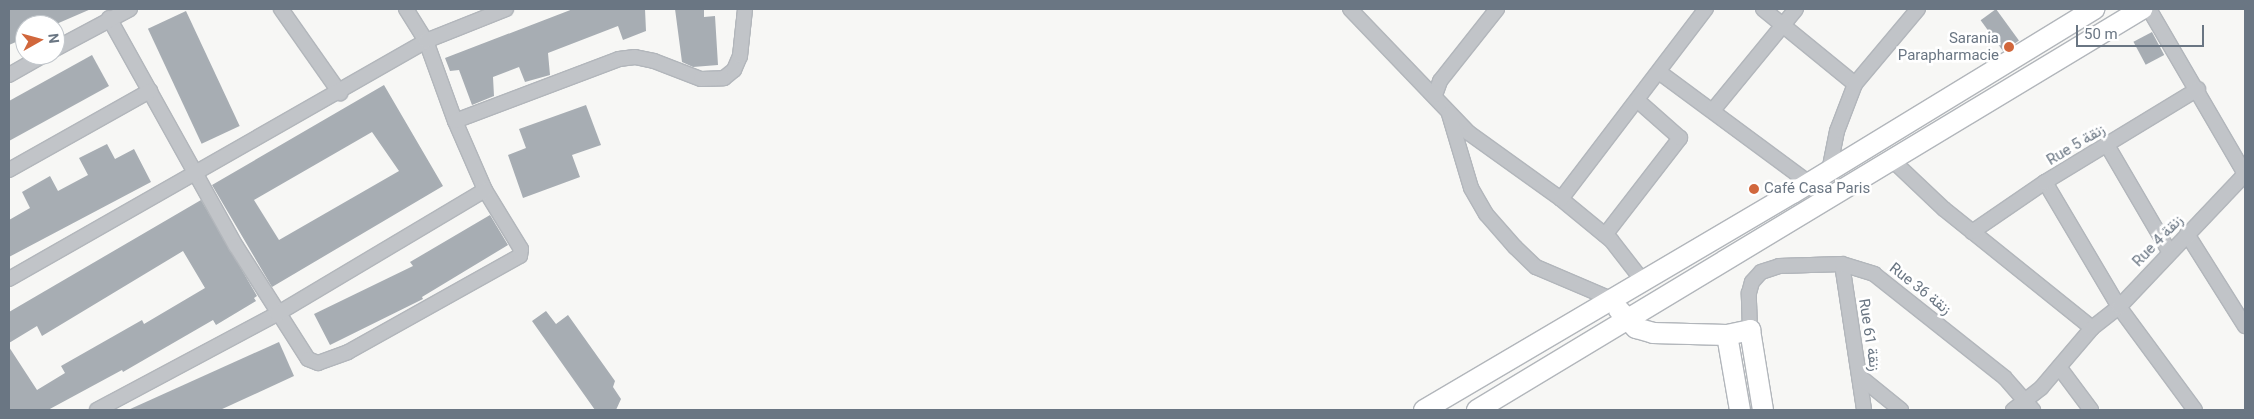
<!DOCTYPE html>
<html>
<head>
<meta charset="utf-8">
<style>
	body { margin:0 }
	#map { position:relative; width:2254px; height:419px; overflow:hidden; background:#f7f7f5; font-family:Roboto,Vazirmatn,sans-serif }
	div>[style] { position:absolute }
	.building>* { inset:0; background:#a7adb3; transform-origin:0 0 }
	.roads { filter:drop-shadow(1px 0 #b2b6bb) drop-shadow(-1px 0 #b2b6bb) drop-shadow(0 1px #b2b6bb) drop-shadow(0 -1px #b2b6bb) }
	.street>* { height:14px; margin:-7px; padding:0 7px; transform-origin:7px; border-radius:7px; background:#c1c4c8 }
	.secondary>* { height:20px; margin:-10px; padding:0 10px; transform-origin:10px; border-radius:10px; background:#fff }
	.dots>* { width:14px; height:14px; translate:-50% -50%; box-sizing:border-box; border:2px solid #fff; border-radius:50% }
	span { translate:-50% -50%; white-space:nowrap; text-align:center; line-height:1.15; -webkit-text-stroke:5px #fff; paint-order:stroke }
	.poi-label { font-size:15px; color:#6a7683 }
	.right { translate:-100% -50%; text-align:right }
	.left { translate:0 -50%; text-align:left }
	.street-label { font-size:15px; color:#6a7683 }
	.frame { position:absolute; inset:0; border:10px solid #6a7683; pointer-events:none }
	.north { position:absolute; left:15px; top:15px; width:50px; height:50px; box-sizing:border-box; background:#fff; border:1px solid #c3c8cd; border-radius:50%; rotate:83deg; font-size:14px; font-weight:700; line-height:20px; text-align:center; color:#6a7683 }
	.north::after { content:''; display:block; margin:auto; width:18px; height:22px; background:#d1673c; clip-path:polygon(50% 0,100% 100%,50% 72%,0 100%) }
	.scale { position:absolute; left:2076px; top:25px; width:128px; height:22px; box-sizing:border-box; border:2px solid #6a7683; border-top:0; padding-left:6px; font-size:15px; line-height:18px; white-space:nowrap; color:#6a7683; -webkit-text-stroke:4px #fff; paint-order:stroke }
</style>
</head>
<body>
<div id="map">
	<div class="building">
		<i style="clip-path:polygon(9px 9px,91px 9px,54px 25px,25px 25px,25px 38px,9px 45px)"></i>
		<i style="clip-path:polygon(573px 9px,645px 9px,646px 31px,623px 40px,618px 26px,548px 53px,550px 75px,525px 82px,519px 67px,493px 77px,494px 96px,472px 105px,459px 70px,450px 71px,445px 58px)"></i>
		<i style="clip-path:polygon(675px 9px,704px 9px,704px 17px,715px 16px,718px 65px,693px 67px,682px 62px)"></i>
		<i style="left:1996px;top:9px;width:39px;height:19px;rotate:54deg"></i>
		<i style="left:186px;top:11px;width:127px;height:42px;rotate:65deg"></i>
		<i style="left:2152px;top:32px;width:26px;height:21px;rotate:62deg"></i>
		<i style="clip-path:polygon(92px 55px,109px 86px,9px 141px,9px 101px)"></i>
		<i style="clip-path:polygon(evenodd,384px 85px,443px 186px,272px 287px,212px 185px,384px 85px,372px 132px,399px 171px,279px 240px,254px 200px,372px 132px)"></i>
		<i style="clip-path:polygon(586px 105px,601px 145px,572px 155px,580px 177px,523px 198px,508px 155px,526px 148px,519px 129px)"></i>
		<i style="clip-path:polygon(107px 144px,115px 159px,134px 149px,151px 182px,9px 257px,9px 220px,30px 208px,22px 192px,50px 176px,58px 191px,88px 175px,79px 158px)"></i>
		<i style="clip-path:polygon(201px 200px,257px 296px,254px 298px,256px 301px,216px 325px,213px 320px,123px 372px,122px 370px,48px 410px,9px 410px,9px 347px,37px 390px,65px 373px,61px 366px,142px 320px,144px 324px,205px 288px,183px 251px,42px 336px,37px 326px,9px 343px,9px 312px)"></i>
		<i style="clip-path:polygon(490px 215px,508px 245px,422px 297px,423px 299px,330px 345px,314px 314px,413px 266px,410px 262px)"></i>
		<i style="clip-path:polygon(546px 311px,556px 324px,568px 315px,615px 381px,613px 387px,621px 399px,616px 410px,595px 410px,532px 321px)"></i>
		<i style="clip-path:polygon(279px 342px,294px 376px,220px 410px,128px 410px)"></i>
	</div>
	<div class="roads">
		<div class="street">
			<i style="left:281px;top:9px;width:103px;rotate:54.9deg"></i>
			<i style="left:1350px;top:9px;width:172px;rotate:46.2deg"></i>
			<i style="left:1469px;top:133px;width:113px;rotate:35.7deg"></i>
			<i style="left:1561px;top:199px;width:65px;rotate:39.4deg"></i>
			<i style="left:1611px;top:240px;width:51px;rotate:52.2deg"></i>
			<i style="left:1763px;top:9px;width:119px;rotate:39.2deg"></i>
			<i style="left:2149px;top:9px;width:191px;rotate:59.8deg"></i>
			<i style="left:109px;top:18px;width:261px;rotate:60.9deg"></i>
			<i style="left:236px;top:246px;width:134px;rotate:57.5deg"></i>
			<i style="left:308px;top:359px;width:11px;rotate:22deg"></i>
			<i style="left:318px;top:363px;width:32px;rotate:-20deg"></i>
			<i style="left:348px;top:352px;width:197px;rotate:-29.2deg"></i>
			<i style="left:520px;top:256px;width:7px;rotate:-82deg"></i>
			<i style="left:521px;top:249px;width:69px;rotate:-121.4deg"></i>
			<i style="left:485px;top:190px;width:75px;rotate:-113.5deg"></i>
			<i style="left:455px;top:121px;width:85px;rotate:-109.9deg"></i>
			<i style="left:426px;top:41px;width:38px;rotate:-122deg"></i>
			<i style="left:55px;top:49px;width:85px;rotate:-28.1deg"></i>
			<i style="left:1659px;top:72px;width:187px;rotate:36.5deg"></i>
			<i style="left:9px;top:75px;width:40px;rotate:-29.7deg"></i>
			<i style="left:1435px;top:95px;width:15px;rotate:-70deg"></i>
			<i style="left:1440px;top:81px;width:92px;rotate:-51.6deg"></i>
			<i style="left:1714px;top:109px;width:129px;rotate:-50.6deg"></i>
			<i style="left:1449px;top:114px;width:77px;rotate:73.4deg"></i>
			<i style="left:1471px;top:188px;width:30px;rotate:60deg"></i>
			<i style="left:1486px;top:214px;width:44px;rotate:48.7deg"></i>
			<i style="left:1515px;top:247px;width:29px;rotate:44deg"></i>
			<i style="left:1536px;top:267px;width:82px;rotate:23.1deg"></i>
			<i style="left:455px;top:121px;width:175px;rotate:-20.7deg"></i>
			<i style="left:619px;top:59px;width:16px;rotate:-7deg"></i>
			<i style="left:635px;top:57px;width:19px;rotate:12deg"></i>
			<i style="left:654px;top:61px;width:50px;rotate:21deg"></i>
			<i style="left:701px;top:79px;width:23px;rotate:-2deg"></i>
			<i style="left:724px;top:78px;width:13px;rotate:-39deg"></i>
			<i style="left:734px;top:70px;width:15px;rotate:-67deg"></i>
			<i style="left:740px;top:56px;width:47px;rotate:-83.9deg"></i>
			<i style="left:2107px;top:145px;width:123px;rotate:59.7deg"></i>
			<i style="left:1890px;top:158px;width:74px;rotate:43.4deg"></i>
			<i style="left:1944px;top:209px;width:190px;rotate:38.8deg"></i>
			<i style="left:9px;top:170px;width:162px;rotate:-29.3deg"></i>
			<i style="left:1829px;top:171px;width:41px;rotate:-78.7deg"></i>
			<i style="left:1837px;top:131px;width:50px;rotate:-69deg"></i>
			<i style="left:1855px;top:84px;width:98px;rotate:-50deg"></i>
			<i style="left:2045px;top:182px;width:145px;rotate:59.4deg"></i>
			<i style="left:2119px;top:307px;width:128px;rotate:53.6deg"></i>
			<i style="left:1561px;top:199px;width:239px;rotate:-52.7deg"></i>
			<i style="left:1972px;top:232px;width:88px;rotate:-34.4deg"></i>
			<i style="left:2045px;top:182px;width:179px;rotate:-31.3deg"></i>
			<i style="left:2187px;top:234px;width:109px;rotate:57.8deg"></i>
			<i style="left:1605px;top:235px;width:123px;rotate:-52.3deg"></i>
			<i style="left:1680px;top:138px;width:57px;rotate:-138.5deg"></i>
			<i style="left:1842px;top:264px;width:148px;rotate:81.4deg"></i>
			<i style="left:9px;top:279px;width:480px;rotate:-29.7deg"></i>
			<i style="left:426px;top:41px;width:86px;rotate:-21.8deg"></i>
			<i style="left:1750px;top:330px;width:37px;rotate:-92deg"></i>
			<i style="left:1749px;top:293px;width:11px;rotate:-75deg"></i>
			<i style="left:1752px;top:282px;width:13px;rotate:-48deg"></i>
			<i style="left:1761px;top:272px;width:19px;rotate:-18deg"></i>
			<i style="left:1779px;top:266px;width:63px;rotate:-1.8deg"></i>
			<i style="left:1842px;top:264px;width:34px;rotate:17deg"></i>
			<i style="left:1874px;top:274px;width:167px;rotate:38.4deg"></i>
			<i style="left:2005px;top:378px;width:43px;rotate:48.8deg"></i>
			<i style="left:2059px;top:367px;width:54px;rotate:53.3deg"></i>
			<i style="left:1859px;top:376px;width:54px;rotate:39deg"></i>
			<i style="left:97px;top:410px;width:204px;rotate:-28.1deg"></i>
			<i style="left:277px;top:314px;width:242px;rotate:-30.8deg"></i>
			<i style="left:2013px;top:410px;width:36px;rotate:-38deg"></i>
			<i style="left:2041px;top:388px;width:79px;rotate:-49.6deg"></i>
			<i style="left:2092px;top:328px;width:34px;rotate:-38deg"></i>
			<i style="left:2119px;top:307px;width:183px;rotate:-46.5deg"></i>
		</div>
		<div class="secondary">
			<i style="left:1619px;top:310px;width:25px;rotate:47deg"></i>
			<i style="left:1636px;top:328px;width:18px;rotate:16deg"></i>
			<i style="left:1653px;top:333px;width:74px;rotate:1.5deg"></i>
			<i style="left:1727px;top:335px;width:24px;rotate:-12deg"></i>
			<i style="left:1750px;top:330px;width:81px;rotate:80.8deg"></i>
			<i style="left:1727px;top:335px;width:76px;rotate:80.2deg"></i>
			<i style="left:1424px;top:410px;width:428px;rotate:-30.5deg"></i>
			<i style="left:1793px;top:193px;width:353px;rotate:-31.4deg"></i>
			<i style="left:1477px;top:410px;width:777px;rotate:-31.09deg"></i>
		</div>
	</div>
	<div class="dots">
		<i style="left:2009px;top:47px;background:#d1673c"></i>
		<i style="left:1754px;top:189px;background:#d1673c"></i>
	</div>
	<div class="poi-label">
		<span class="right" style="left:1999px;top:47px">Sarania<br>Parapharmacie</span>
		<span class="left" style="left:1764px;top:189px">Café Casa Paris</span>
	</div>
	<div class="street-label">
		<span style="left:2076px;top:145px;rotate:-31deg">Rue 5 زنقة</span>
		<span style="left:2158px;top:241px;rotate:-46deg">Rue 4 زنقة</span>
		<span style="left:1920px;top:289px;rotate:38deg">Rue 36 زنقة</span>
		<span style="left:1869px;top:335px;rotate:81deg">Rue 61 زنقة</span>
	</div>
	<div class="frame"></div>
	<div class="north">N</div>
	<div class="scale">50 m</div>
</div>
</body>
</html>
